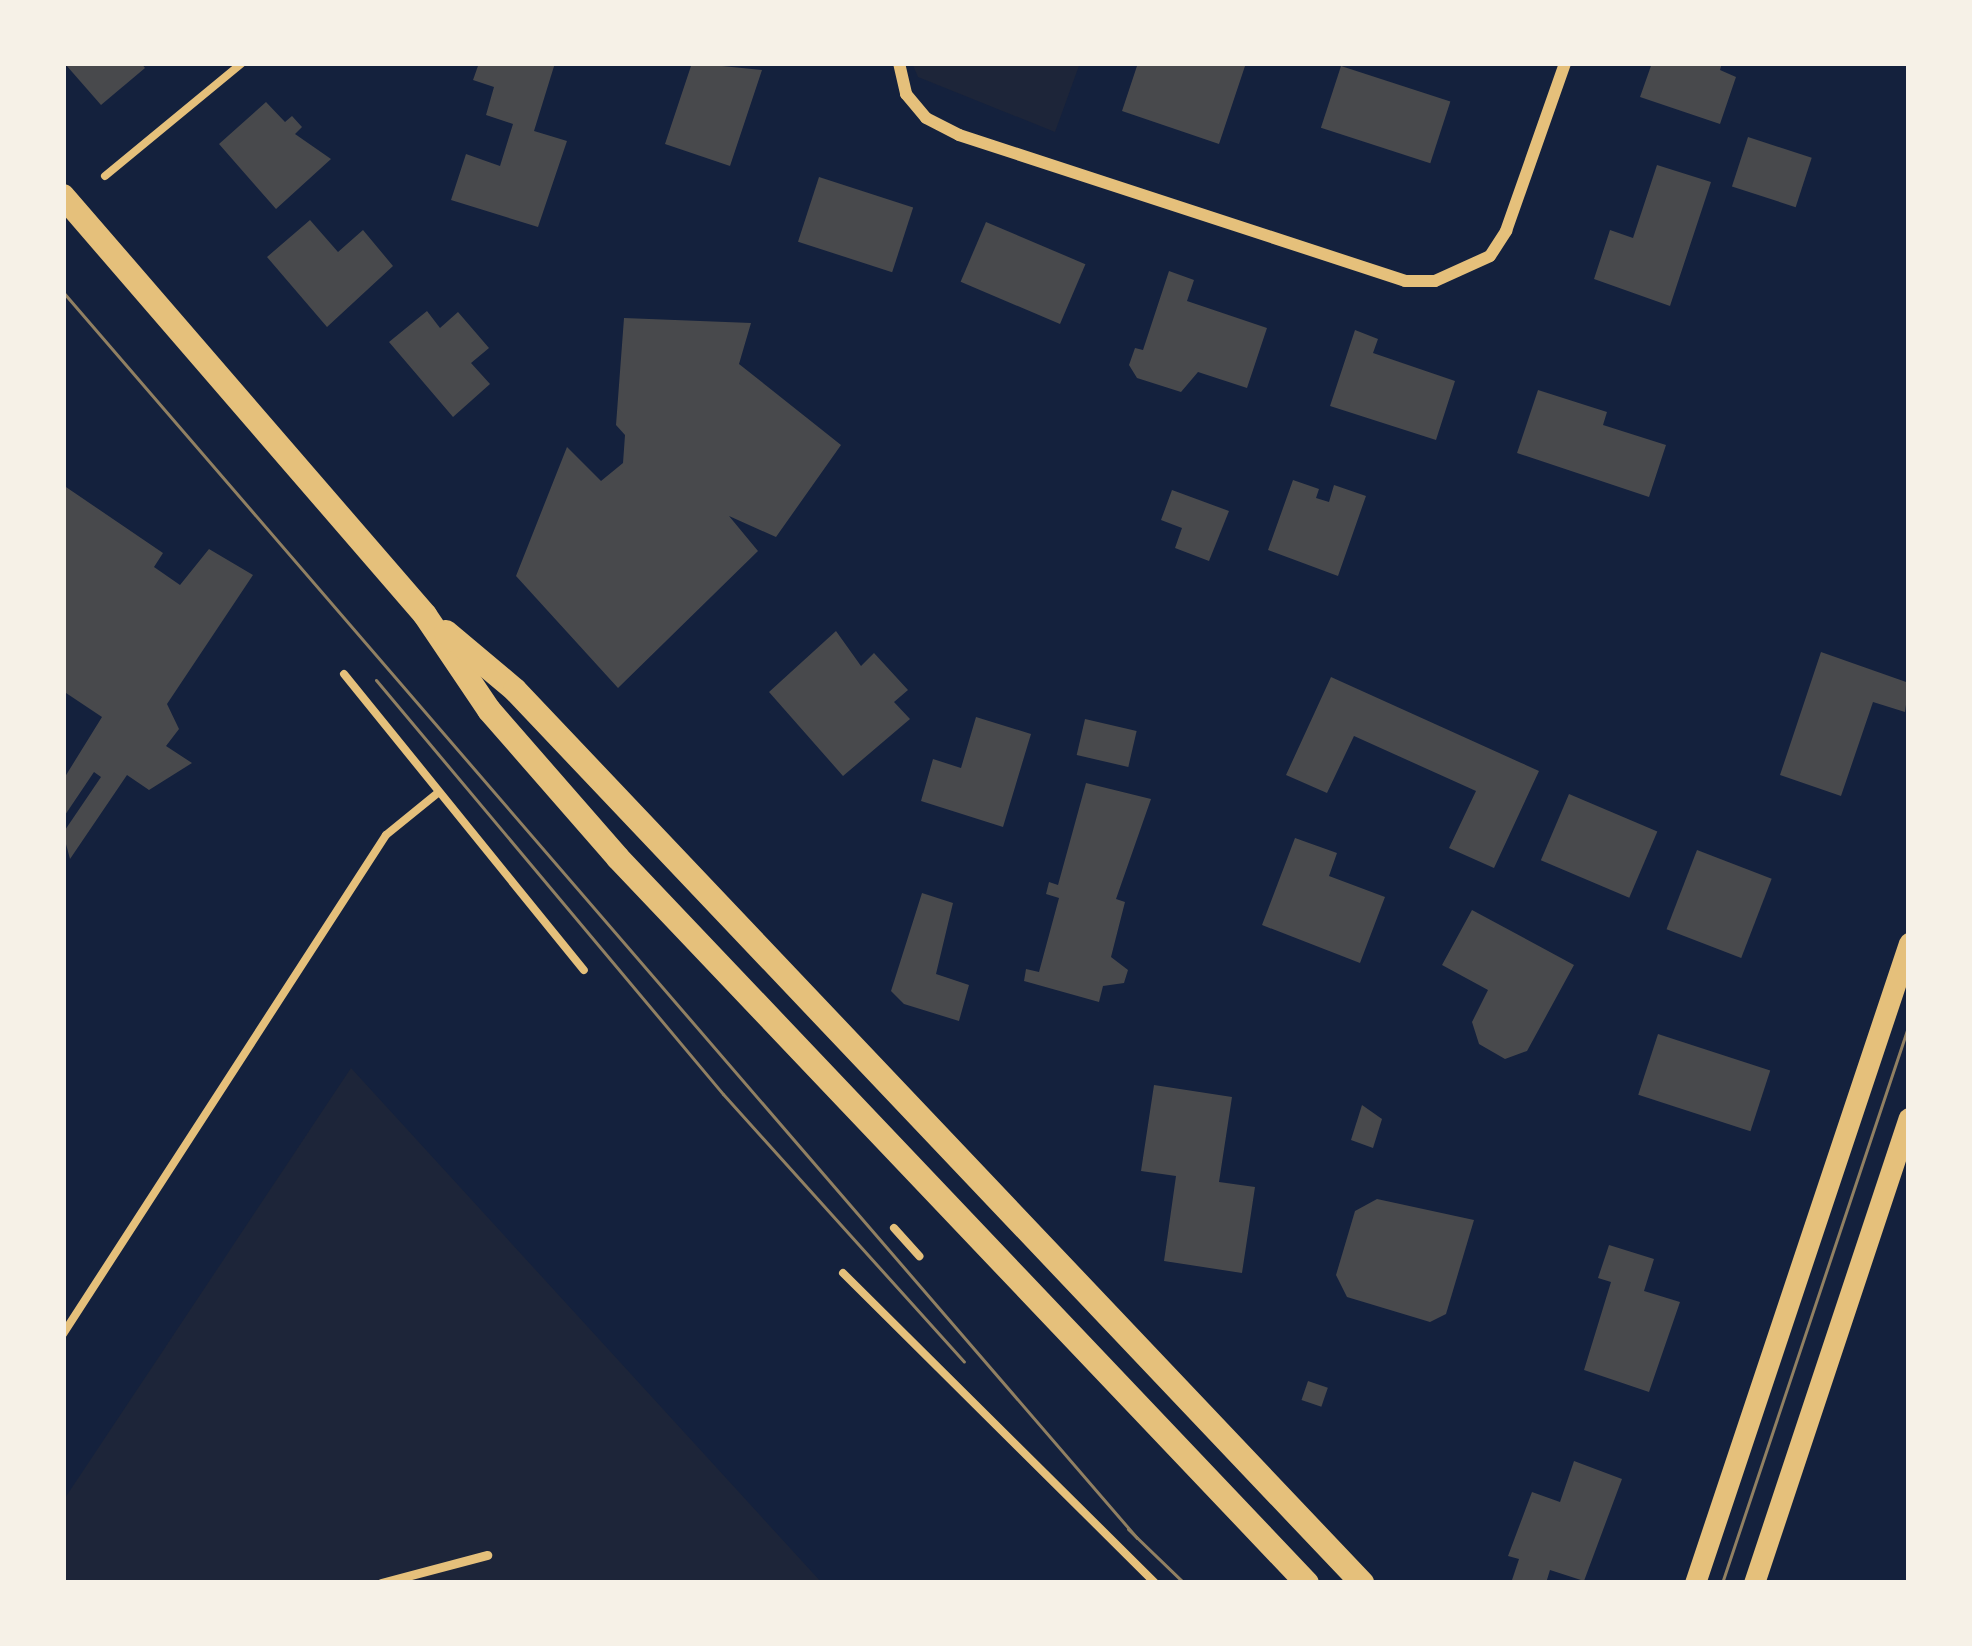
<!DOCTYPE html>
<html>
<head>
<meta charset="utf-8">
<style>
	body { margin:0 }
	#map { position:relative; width:1972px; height:1646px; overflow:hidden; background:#14213d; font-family:Raleway,sans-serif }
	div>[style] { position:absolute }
	.green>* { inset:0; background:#1d2539 }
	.building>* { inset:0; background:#48494c; transform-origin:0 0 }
	.path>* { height:8px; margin:-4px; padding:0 4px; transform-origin:4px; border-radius:4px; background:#e5c07b }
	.service>* { height:9px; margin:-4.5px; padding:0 4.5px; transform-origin:4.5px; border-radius:4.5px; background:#e5c07b }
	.minor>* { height:12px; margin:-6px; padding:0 6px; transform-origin:6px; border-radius:6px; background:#e5c07b }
	.tertiary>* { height:21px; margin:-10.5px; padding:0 10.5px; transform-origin:10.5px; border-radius:10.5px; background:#e5c07b }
	.secondary>* { height:24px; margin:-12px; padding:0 12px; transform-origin:12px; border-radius:12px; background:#e5c07b }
	.tram>* { height:3px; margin:-1.5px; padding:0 1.5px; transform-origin:1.5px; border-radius:1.5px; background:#918062 }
	span { translate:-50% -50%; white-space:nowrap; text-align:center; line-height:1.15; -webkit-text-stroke:12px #f6f1e7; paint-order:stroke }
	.frame { position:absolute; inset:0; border:66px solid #f6f1e7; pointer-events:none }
</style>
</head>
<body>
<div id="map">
	<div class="green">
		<i style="clip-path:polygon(912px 63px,1080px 63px,1055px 132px,918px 77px)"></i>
		<i style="clip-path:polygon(351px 1068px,822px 1583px,63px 1583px,63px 1501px)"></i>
	</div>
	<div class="building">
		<i style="clip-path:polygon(141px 63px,145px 68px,101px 105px,66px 65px)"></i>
		<i style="clip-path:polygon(479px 63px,555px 63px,534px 131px,567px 141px,538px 227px,451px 200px,466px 154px,500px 166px,513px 124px,486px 115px,494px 87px,473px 80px)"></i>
		<i style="clip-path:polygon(692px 63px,762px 70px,730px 166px,665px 144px)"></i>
		<i style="clip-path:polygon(1138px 63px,1246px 63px,1219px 144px,1122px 111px)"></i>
		<i style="clip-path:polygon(1652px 63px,1722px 63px,1720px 70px,1736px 77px,1720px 124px,1640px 97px)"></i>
		<i style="left:1341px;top:66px;width:115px;height:65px;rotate:18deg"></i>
		<i style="clip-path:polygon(266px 102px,285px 122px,292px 116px,302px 127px,295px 134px,331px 159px,276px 209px,219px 144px)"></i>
		<i style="left:1748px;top:137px;width:67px;height:52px;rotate:18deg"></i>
		<i style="clip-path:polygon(1657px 165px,1711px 182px,1670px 306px,1594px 279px,1610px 230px,1633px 238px)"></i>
		<i style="left:819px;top:177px;width:99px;height:68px;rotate:18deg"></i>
		<i style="clip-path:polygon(310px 220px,338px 252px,363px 230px,393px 266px,327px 327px,267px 257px)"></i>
		<i style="left:986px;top:222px;width:108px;height:65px;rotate:23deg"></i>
		<i style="clip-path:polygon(1169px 271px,1194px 280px,1187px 301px,1267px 328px,1247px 388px,1198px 372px,1181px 392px,1137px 378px,1129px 365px,1135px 348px,1143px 350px)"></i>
		<i style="clip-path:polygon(427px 311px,440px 328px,458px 312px,489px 348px,471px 363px,490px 384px,453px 417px,389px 342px)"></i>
		<i style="clip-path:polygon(624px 318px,751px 323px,739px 364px,841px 445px,776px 537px,729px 516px,758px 551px,618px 688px,516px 576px,567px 447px,601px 481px,623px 463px,625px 435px,616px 425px)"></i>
		<i style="clip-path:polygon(1355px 330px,1378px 339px,1373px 353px,1455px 381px,1436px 440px,1330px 406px)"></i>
		<i style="clip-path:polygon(1538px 390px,1607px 412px,1603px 425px,1666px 445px,1649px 497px,1517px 453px)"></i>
		<i style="clip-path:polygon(1293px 480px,1319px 489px,1316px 498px,1329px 502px,1334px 485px,1366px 496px,1338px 576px,1268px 550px)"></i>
		<i style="clip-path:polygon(63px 485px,163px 553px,154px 567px,180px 585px,209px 549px,253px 575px,167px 704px,179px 729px,166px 746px,192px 763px,149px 790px,127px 775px,70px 859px,63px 833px,101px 777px,94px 772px,63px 818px,63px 780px,102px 717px,63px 691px)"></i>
		<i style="clip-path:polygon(1172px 490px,1229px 511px,1209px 561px,1175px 548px,1182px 528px,1161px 520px)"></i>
		<i style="clip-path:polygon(836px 631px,861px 666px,874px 653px,908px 690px,894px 702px,910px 719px,843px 776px,769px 692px)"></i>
		<i style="clip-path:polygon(1821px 652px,1909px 683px,1905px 712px,1873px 702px,1841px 796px,1780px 775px)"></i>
		<i style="clip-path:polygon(1331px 677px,1539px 771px,1494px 868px,1449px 848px,1476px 791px,1354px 736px,1327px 793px,1286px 775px)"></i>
		<i style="clip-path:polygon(976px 717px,1031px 734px,1003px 827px,921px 801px,933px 759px,961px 768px)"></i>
		<i style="left:1085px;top:719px;width:53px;height:37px;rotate:13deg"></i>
		<i style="clip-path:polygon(1086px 783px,1151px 799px,1116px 899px,1125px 902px,1111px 957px,1128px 970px,1124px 983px,1103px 986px,1099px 1002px,1024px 981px,1026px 969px,1039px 972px,1059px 898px,1046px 894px,1049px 882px,1058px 885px)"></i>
		<i style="left:1569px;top:794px;width:96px;height:72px;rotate:23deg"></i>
		<i style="clip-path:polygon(1295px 838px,1337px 853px,1329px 876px,1385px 897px,1360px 963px,1262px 925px)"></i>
		<i style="left:1697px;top:850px;width:80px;height:85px;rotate:21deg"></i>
		<i style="clip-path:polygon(922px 893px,953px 903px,936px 974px,969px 985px,959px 1021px,904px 1004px,891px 991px)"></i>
		<i style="clip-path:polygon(1472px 910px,1574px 965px,1527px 1051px,1505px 1059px,1479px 1044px,1472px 1022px,1488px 990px,1442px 965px)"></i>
		<i style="left:1658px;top:1034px;width:118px;height:64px;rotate:18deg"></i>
		<i style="clip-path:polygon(1154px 1085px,1232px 1097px,1219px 1182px,1255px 1187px,1242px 1273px,1164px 1261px,1176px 1176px,1141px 1171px)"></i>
		<i style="clip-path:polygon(1362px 1105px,1382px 1119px,1373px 1148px,1351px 1140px)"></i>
		<i style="clip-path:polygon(1377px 1199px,1474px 1220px,1446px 1314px,1430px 1322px,1347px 1297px,1336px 1275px,1355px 1211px)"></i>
		<i style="clip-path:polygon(1609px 1245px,1654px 1259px,1644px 1291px,1680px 1302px,1649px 1392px,1584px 1370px,1611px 1282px,1598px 1278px)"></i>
		<i style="left:1308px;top:1381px;width:21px;height:20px;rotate:19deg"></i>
		<i style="clip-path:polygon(1574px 1461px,1622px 1479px,1584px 1581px,1550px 1570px,1546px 1583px,1511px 1583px,1519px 1559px,1508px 1556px,1532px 1492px,1560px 1502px)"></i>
	</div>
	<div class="path">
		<i style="left:105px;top:176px;width:178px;rotate:-39.5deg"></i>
		<i style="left:344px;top:674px;width:381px;rotate:51deg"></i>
		<i style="left:894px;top:1228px;width:38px;rotate:48deg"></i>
		<i style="left:843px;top:1273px;width:440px;rotate:44.8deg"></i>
		<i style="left:63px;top:1334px;width:594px;rotate:-57.09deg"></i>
		<i style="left:386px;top:835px;width:68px;rotate:-39.1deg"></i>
	</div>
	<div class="service">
		<i style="left:381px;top:1583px;width:110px;rotate:-14.8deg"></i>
	</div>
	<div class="minor">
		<i style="left:899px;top:63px;width:32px;rotate:77deg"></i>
		<i style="left:906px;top:94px;width:31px;rotate:50deg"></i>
		<i style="left:926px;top:118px;width:37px;rotate:27deg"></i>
		<i style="left:959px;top:135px;width:469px;rotate:18.1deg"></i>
		<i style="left:1405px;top:281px;width:30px"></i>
		<i style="left:1435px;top:281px;width:60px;rotate:-24.4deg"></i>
		<i style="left:1490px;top:256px;width:30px;rotate:-57deg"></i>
		<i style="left:1506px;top:231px;width:178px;rotate:-70.6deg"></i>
	</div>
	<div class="tertiary">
		<i style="left:1695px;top:1583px;width:675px;rotate:-71.51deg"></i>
		<i style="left:1754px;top:1583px;width:490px;rotate:-71.6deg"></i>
	</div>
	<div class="secondary">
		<i style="left:63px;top:196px;width:554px;rotate:49.17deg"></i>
		<i style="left:425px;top:615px;width:115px;rotate:56deg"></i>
		<i style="left:489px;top:710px;width:196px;rotate:48.9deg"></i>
		<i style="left:618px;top:858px;width:1000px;rotate:46.46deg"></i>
		<i style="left:446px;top:632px;width:90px;rotate:40deg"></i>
		<i style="left:515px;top:690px;width:1231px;rotate:46.51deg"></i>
	</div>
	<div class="tram">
		<i style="left:63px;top:292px;width:1645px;rotate:49.24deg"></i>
		<i style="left:376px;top:680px;width:540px;rotate:50.03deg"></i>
		<i style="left:723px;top:1094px;width:360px;rotate:48deg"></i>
		<i style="left:1128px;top:1529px;width:78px;rotate:44deg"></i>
		<i style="left:1722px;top:1583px;width:589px;rotate:-71.5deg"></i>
	</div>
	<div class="frame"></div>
</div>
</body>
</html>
